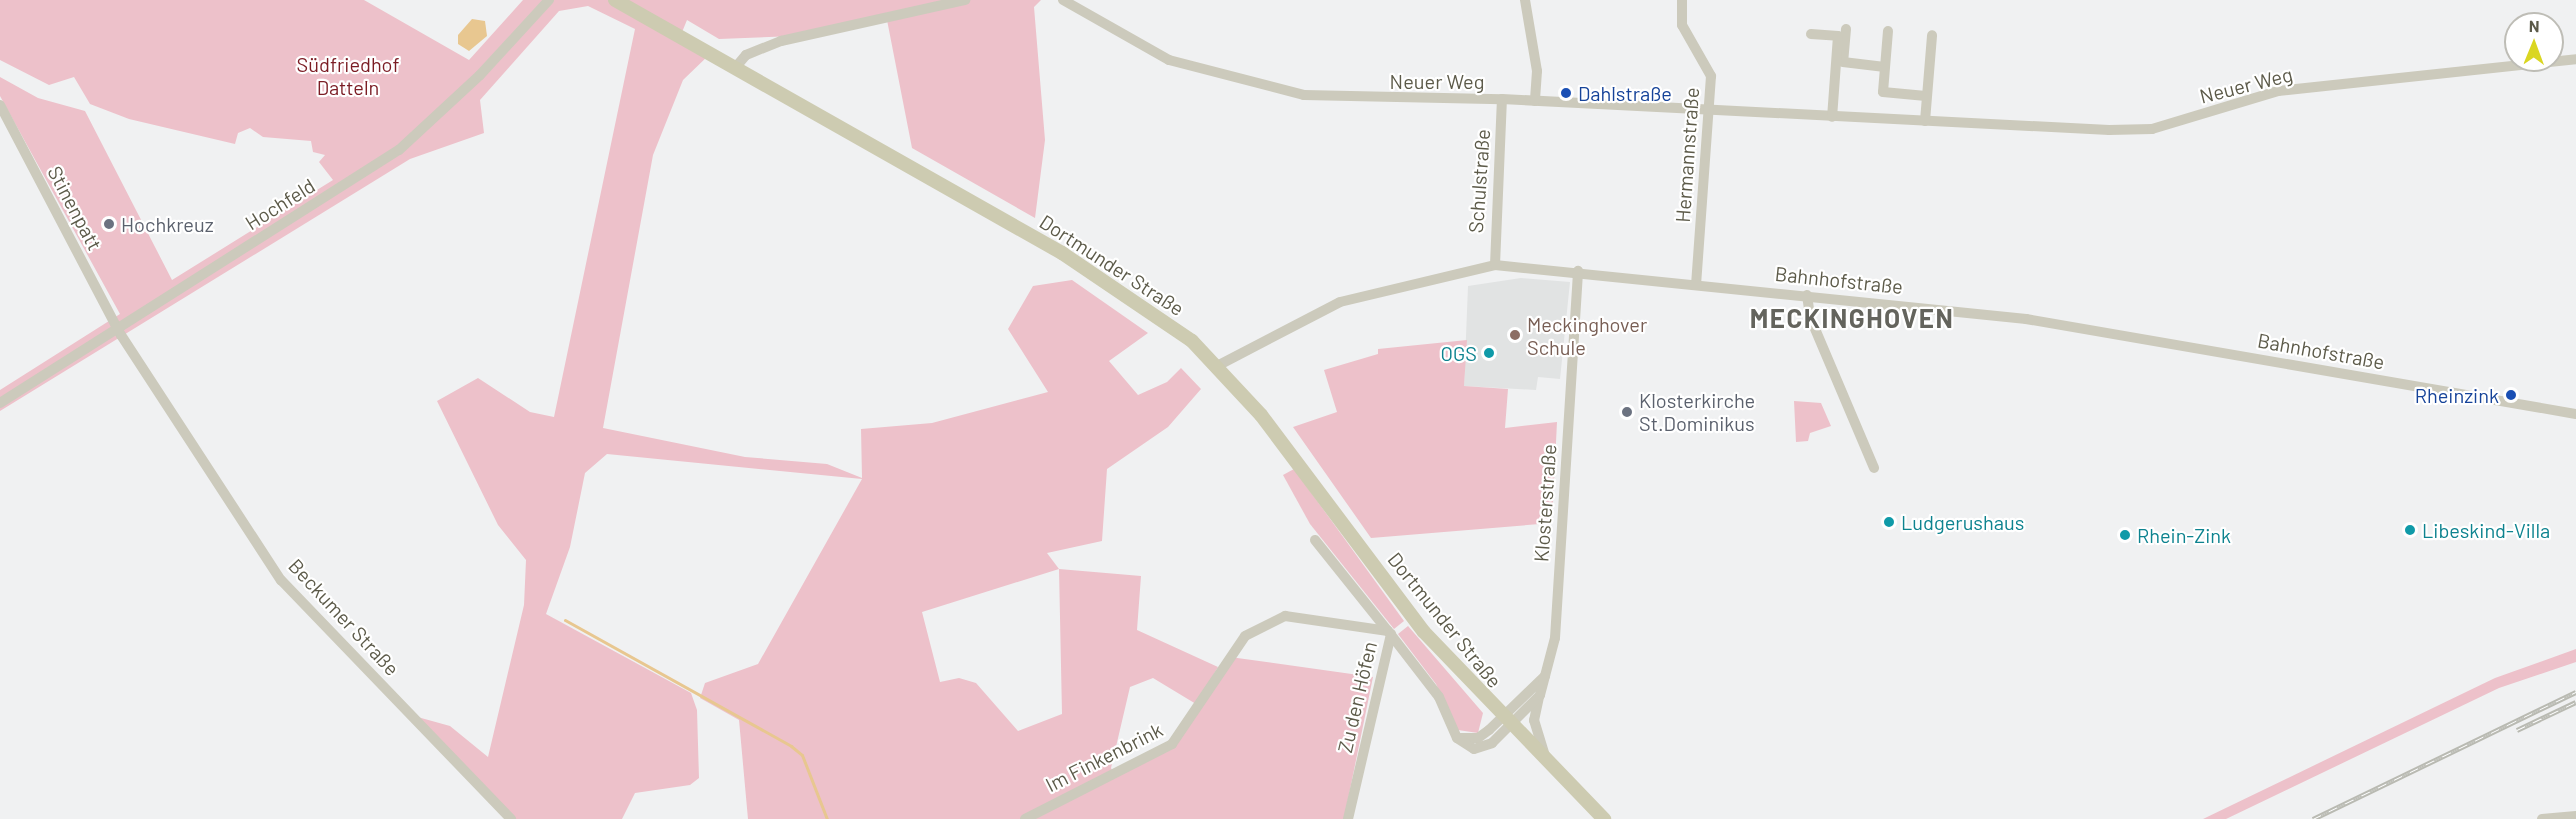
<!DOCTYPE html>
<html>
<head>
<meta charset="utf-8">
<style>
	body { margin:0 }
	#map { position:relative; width:2576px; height:819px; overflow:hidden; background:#f0f1f2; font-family:Barlow,sans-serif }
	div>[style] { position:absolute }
	.education>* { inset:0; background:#e1e3e3 }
	.green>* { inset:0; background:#edc1ca }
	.water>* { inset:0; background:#e8c790 }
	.stream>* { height:3px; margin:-1.5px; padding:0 1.5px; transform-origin:1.5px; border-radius:1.5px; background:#e8c790 }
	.minor>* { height:10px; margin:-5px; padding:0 5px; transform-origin:5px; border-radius:5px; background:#cccabc }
	.major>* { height:14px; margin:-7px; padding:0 7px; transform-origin:7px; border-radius:7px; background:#cdcbb1 }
	.rail>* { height:5px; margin-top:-2.5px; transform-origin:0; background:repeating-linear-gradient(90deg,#fff 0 9px,#b9bab2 0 18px); box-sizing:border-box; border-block:2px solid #b9bab2 }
	.dots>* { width:16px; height:16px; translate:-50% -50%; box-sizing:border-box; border:3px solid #fff; border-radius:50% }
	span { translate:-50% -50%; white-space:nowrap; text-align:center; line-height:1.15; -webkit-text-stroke:4.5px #fff; paint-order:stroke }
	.park-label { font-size:20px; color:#7b1c24 }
	.street-label { font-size:20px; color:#5c5a49 }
	.transit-label { font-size:20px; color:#164399 }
	.left { translate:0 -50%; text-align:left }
	.right { translate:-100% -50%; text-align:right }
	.worship-label { font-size:20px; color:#5b616d }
	.education-label { font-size:20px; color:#785e54 }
	.culture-label { font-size:20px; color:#0d838f }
	.district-label { font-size:26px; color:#64645d; font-weight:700; letter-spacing:1.5px }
	.north { position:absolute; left:2504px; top:12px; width:60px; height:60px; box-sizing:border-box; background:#fff; border:2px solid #bebdb6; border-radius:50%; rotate:1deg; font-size:16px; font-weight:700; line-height:24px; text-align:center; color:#5c5a49 }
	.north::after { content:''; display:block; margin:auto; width:21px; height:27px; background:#dad622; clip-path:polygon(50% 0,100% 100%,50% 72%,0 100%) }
</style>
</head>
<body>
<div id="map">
	<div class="education">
		<i style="clip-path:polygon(1521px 278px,1570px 282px,1560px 379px,1538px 377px,1536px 390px,1464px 386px,1468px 286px)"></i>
	</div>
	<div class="green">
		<i style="clip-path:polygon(evenodd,0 0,364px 0,469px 60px,523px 0,1041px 0,1034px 7px,1045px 140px,1035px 218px,912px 148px,887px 20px,822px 35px,719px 39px,687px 20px,680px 37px,710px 54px,683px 80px,653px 155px,603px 428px,745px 457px,827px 464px,862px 478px,861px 429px,932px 423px,1048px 392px,1008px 329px,1033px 286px,1072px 280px,1148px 333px,1109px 361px,1138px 395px,1167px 382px,1181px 368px,1201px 389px,1168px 427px,1107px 469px,1102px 541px,1047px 553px,1059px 569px,1141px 576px,1137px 630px,1218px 667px,1196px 704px,1153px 678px,1130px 687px,1111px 768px,1114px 774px,1163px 753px,1230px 657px,1373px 677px,1344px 819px,748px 819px,739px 720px,700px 698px,705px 683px,758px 664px,862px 479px,607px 454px,585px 473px,570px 547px,546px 614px,691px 693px,697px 710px,699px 778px,690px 785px,635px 793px,622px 819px,514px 819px,414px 716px,450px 726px,488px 757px,524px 605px,526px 560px,498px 525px,437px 401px,478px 378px,530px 412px,554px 417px,635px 29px,588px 6px,559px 11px,480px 100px,484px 133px,410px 159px,0 411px,0 390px,120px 314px,0 96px,0 77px,38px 98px,85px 111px,172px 280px,333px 180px,319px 162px,325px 155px,313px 152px,311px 141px,263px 137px,250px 128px,238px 133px,235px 144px,129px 119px,90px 104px,74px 77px,49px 85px,0 60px,0 0,1059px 569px,1062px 714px,1018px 731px,976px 683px,959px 678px,940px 682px,922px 612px,1059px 569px)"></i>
		<i style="clip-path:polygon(1467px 340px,1464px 386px,1508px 389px,1505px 428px,1557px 422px,1552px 523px,1371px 538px,1293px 427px,1337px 412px,1324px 370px,1378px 354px,1378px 349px)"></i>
		<i style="clip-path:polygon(1794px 401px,1821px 403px,1831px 426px,1810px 433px,1808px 441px,1796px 442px)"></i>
		<i style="clip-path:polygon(1294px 469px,1404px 621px,1394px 629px,1310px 524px,1283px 475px)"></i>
		<i style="clip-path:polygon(1408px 626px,1483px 713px,1478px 733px,1458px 730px,1436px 684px,1398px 634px)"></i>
		<i style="clip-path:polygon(2576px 649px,2576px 662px,2499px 688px,2226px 819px,2203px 819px,2495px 678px)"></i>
	</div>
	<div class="water">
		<i style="clip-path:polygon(472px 19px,485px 21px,487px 36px,469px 51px,458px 44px,458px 35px)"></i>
	</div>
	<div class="stream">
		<i style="left:565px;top:620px;width:259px;rotate:29.1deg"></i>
		<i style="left:791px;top:746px;width:14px;rotate:39deg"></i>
		<i style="left:802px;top:755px;width:69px;rotate:68.7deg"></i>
	</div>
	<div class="minor">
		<i style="left:1063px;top:0;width:122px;rotate:29.5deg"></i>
		<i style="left:1169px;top:60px;width:139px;rotate:14.5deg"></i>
		<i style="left:1304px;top:95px;width:198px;rotate:1.2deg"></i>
		<i style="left:1502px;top:99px;width:608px;rotate:2.92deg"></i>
		<i style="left:2109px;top:130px;width:43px;rotate:-1.3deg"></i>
		<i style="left:2152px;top:129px;width:132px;rotate:-16.8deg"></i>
		<i style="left:2278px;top:91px;width:300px;rotate:-6.1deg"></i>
		<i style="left:1525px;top:0;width:72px;rotate:80.4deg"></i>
		<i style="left:1537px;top:71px;width:30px;rotate:94deg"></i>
		<i style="left:1682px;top:0;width:25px;rotate:90deg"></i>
		<i style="left:1682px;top:25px;width:59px;rotate:60.4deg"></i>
		<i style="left:1711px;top:76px;width:209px;rotate:94.1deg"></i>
		<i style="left:1846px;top:29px;width:33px;rotate:95deg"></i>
		<i style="left:1843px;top:62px;width:42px;rotate:6.8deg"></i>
		<i style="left:1888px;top:31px;width:61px;rotate:94.7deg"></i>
		<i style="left:1883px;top:92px;width:43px;rotate:5.3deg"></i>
		<i style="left:1811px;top:34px;width:27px;rotate:4deg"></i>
		<i style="left:1838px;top:36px;width:81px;rotate:94.2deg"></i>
		<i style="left:735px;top:68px;width:17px;rotate:-50deg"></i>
		<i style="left:746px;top:55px;width:38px;rotate:-22deg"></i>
		<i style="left:781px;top:41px;width:189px;rotate:-12.6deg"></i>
		<i style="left:0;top:105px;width:260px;rotate:62.3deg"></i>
		<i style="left:121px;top:335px;width:293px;rotate:56.9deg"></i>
		<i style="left:281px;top:580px;width:332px;rotate:46.1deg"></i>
		<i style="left:1925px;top:121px;width:86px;rotate:-85.3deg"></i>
		<i style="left:1495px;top:265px;width:166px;rotate:-87.6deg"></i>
		<i style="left:1807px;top:295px;width:22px;rotate:82deg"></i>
		<i style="left:1810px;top:317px;width:164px;rotate:67deg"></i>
		<i style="left:1219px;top:365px;width:136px;rotate:-27.5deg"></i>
		<i style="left:1340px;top:302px;width:159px;rotate:-13.4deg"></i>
		<i style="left:1495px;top:265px;width:534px;rotate:5.81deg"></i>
		<i style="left:2026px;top:319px;width:558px;rotate:9.8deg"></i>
		<i style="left:0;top:403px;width:472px;rotate:-32.4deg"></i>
		<i style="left:399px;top:150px;width:110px;rotate:-42.8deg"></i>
		<i style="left:480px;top:75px;width:102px;rotate:-47.4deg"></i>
		<i style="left:1315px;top:540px;width:117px;rotate:51.3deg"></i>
		<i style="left:1539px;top:697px;width:24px;rotate:102deg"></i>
		<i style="left:1534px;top:720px;width:39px;rotate:73deg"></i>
		<i style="left:1459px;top:738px;width:19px"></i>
		<i style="left:1478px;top:738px;width:14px;rotate:-36deg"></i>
		<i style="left:1489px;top:730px;width:78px;rotate:-44deg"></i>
		<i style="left:1025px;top:819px;width:165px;rotate:-27deg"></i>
		<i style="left:1172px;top:744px;width:130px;rotate:-55.9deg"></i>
		<i style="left:1245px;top:636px;width:45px;rotate:-26.6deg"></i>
		<i style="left:1285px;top:616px;width:104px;rotate:8.3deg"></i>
		<i style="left:1388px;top:631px;width:83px;rotate:52.3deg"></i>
		<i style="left:1439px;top:697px;width:45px;rotate:66.3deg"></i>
		<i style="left:1457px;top:738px;width:20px;rotate:33deg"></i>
		<i style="left:1474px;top:749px;width:19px;rotate:-18deg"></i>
		<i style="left:1492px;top:743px;width:68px;rotate:-45deg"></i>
		<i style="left:1540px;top:695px;width:59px;rotate:-75.3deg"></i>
		<i style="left:1555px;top:638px;width:368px;rotate:-86.4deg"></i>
		<i style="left:1348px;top:819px;width:190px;rotate:-76.9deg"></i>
		<i style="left:2542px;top:819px;width:34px;rotate:-5deg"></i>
	</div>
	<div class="major">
		<i style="left:615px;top:0;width:514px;rotate:29.51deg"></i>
		<i style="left:1062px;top:253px;width:157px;rotate:34.1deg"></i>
		<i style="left:1192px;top:341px;width:101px;rotate:47deg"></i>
		<i style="left:1261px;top:415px;width:271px;rotate:53.1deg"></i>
		<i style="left:1424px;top:632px;width:260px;rotate:46.1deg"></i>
	</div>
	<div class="rail">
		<i style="left:2517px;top:730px;width:65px;rotate:-25.4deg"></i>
		<i style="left:2313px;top:819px;width:292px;rotate:-25.8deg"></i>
	</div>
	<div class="dots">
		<i style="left:1566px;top:93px;background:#1a4fb4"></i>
		<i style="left:109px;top:224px;background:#6b7280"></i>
		<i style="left:1515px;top:335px;background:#8d6e63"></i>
		<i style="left:1489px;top:353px;background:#0f9aa8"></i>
		<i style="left:2511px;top:395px;background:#1a4fb4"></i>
		<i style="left:1627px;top:412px;background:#6b7280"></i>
		<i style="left:1889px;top:522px;background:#0f9aa8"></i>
		<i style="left:2410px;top:530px;background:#0f9aa8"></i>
		<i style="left:2125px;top:535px;background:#0f9aa8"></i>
	</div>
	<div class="park-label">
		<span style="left:348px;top:76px">Südfriedhof<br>Datteln</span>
	</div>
	<div class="street-label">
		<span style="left:1437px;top:81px">Neuer Weg</span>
		<span style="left:2246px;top:85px;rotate:-14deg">Neuer Weg</span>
		<span style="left:1687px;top:155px;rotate:-86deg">Hermannstraße</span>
		<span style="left:1479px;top:181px;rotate:-86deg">Schulstraße</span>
		<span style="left:280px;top:204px;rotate:-32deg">Hochfeld</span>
		<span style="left:75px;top:208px;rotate:62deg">Stinenpatt</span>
		<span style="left:1112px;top:265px;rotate:33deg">Dortmunder Straße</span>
		<span style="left:1839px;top:280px;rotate:6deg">Bahnhofstraße</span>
		<span style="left:2321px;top:351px;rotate:10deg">Bahnhofstraße</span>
		<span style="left:1545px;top:503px;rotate:-86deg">Klosterstraße</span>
		<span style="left:344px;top:617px;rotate:47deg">Beckumer Straße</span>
		<span style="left:1445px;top:620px;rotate:51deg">Dortmunder Straße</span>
		<span style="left:1357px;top:697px;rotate:-77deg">Zu den Höfen</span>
		<span style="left:1104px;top:757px;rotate:-27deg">Im Finkenbrink</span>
	</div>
	<div class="transit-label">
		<span class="left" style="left:1578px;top:93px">Dahlstraße</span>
		<span class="right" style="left:2499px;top:395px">Rheinzink</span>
	</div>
	<div class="worship-label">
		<span class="left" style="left:121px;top:224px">Hochkreuz</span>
		<span class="left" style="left:1639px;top:412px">Klosterkirche<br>St.Dominikus</span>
	</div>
	<div class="education-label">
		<span class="left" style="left:1527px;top:336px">Meckinghover<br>Schule</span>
	</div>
	<div class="culture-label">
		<span class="right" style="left:1477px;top:353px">OGS</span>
		<span class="left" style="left:1901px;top:522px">Ludgerushaus</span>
		<span class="left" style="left:2422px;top:530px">Libeskind-Villa</span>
		<span class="left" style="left:2137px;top:535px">Rhein-Zink</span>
	</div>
	<div class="district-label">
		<span style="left:1852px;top:318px">MECKINGHOVEN</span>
	</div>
	<div class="north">N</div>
</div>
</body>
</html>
